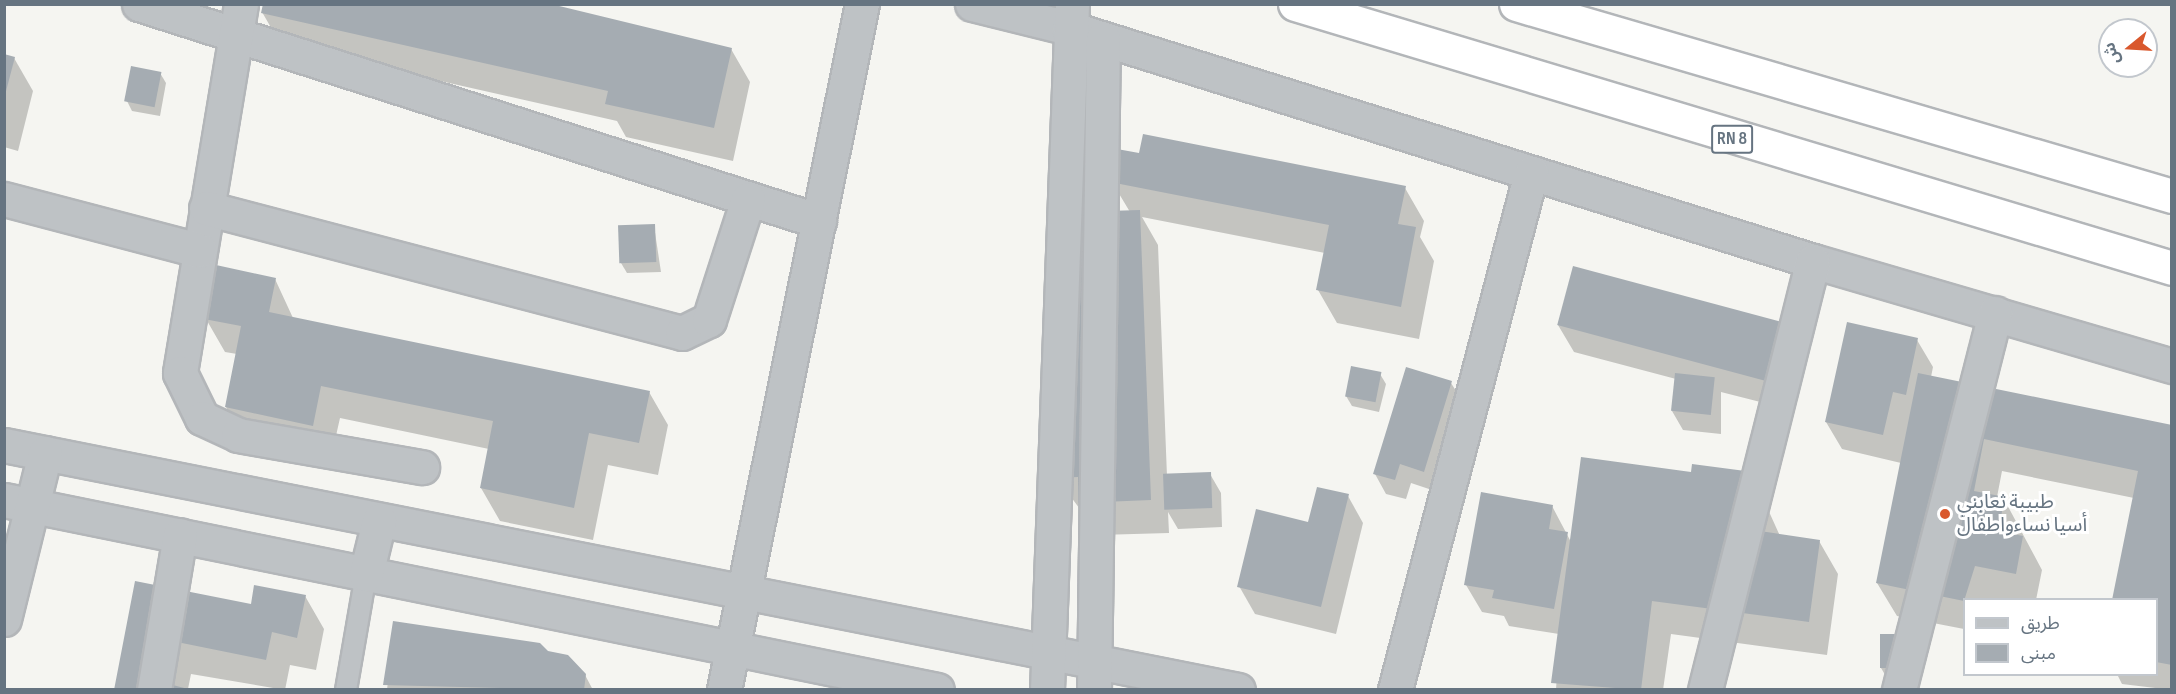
<!DOCTYPE html>
<html>
<head>
<meta charset="utf-8">
<style>
	body { margin:0 }
	#map { position:relative; width:2176px; height:694px; overflow:hidden; background:#f5f5f1; font-family:"Sofia Sans Condensed","Noto Sans Arabic",sans-serif }
	div>[style] { position:absolute }
	.shadow>* { inset:0; background:#0003 }
	.building>* { inset:0; background:#a5acb2; transform-origin:0 0 }
	.roads { filter:drop-shadow(2px 0 #b3b6b9) drop-shadow(-2px 0 #b3b6b9) drop-shadow(0 2px #b3b6b9) drop-shadow(0 -2px #b3b6b9) }
	.service>* { height:20px; margin:-10px; padding:0 10px; transform-origin:10px; border-radius:10px; background:#bec2c5 }
	.minor>* { height:33px; margin:-16.5px; padding:0 16.5px; transform-origin:16.5px; border-radius:16.5px; background:#bec2c5 }
	.trunk>* { height:33px; margin:-16.5px; padding:0 16.5px; transform-origin:16.5px; border-radius:16.5px; background:#fff }
	.dots>* { width:16px; height:16px; translate:-50% -50%; box-sizing:border-box; border:3px solid #fff; border-radius:50% }
	span { translate:-50% -50%; white-space:nowrap; text-align:center; line-height:1.15; -webkit-text-stroke:6px #fff; paint-order:stroke }
	.shield-label span { padding:2px 4px; background:#fff; border:2px solid; border-radius:4px; -webkit-text-stroke-width:0 }
	.shield-label { font-size:18px; color:#667481; font-weight:700 }
	.poi-label { font-size:20px; color:#667481 }
	.left { translate:0 -50%; text-align:left }
	.frame { position:absolute; inset:0; border:6px solid #667481; pointer-events:none }
	.legend { position:absolute; left:1963px; top:598px; width:195px; height:78px; box-sizing:border-box; background:#fff; border:2px solid #c2c7cd; margin:0; padding:8px 10px; list-style:none; font-size:18px; color:#667481 }
	.legend li { display:flex; align-items:center; gap:12px; height:30px }
	.legend b { width:30px; border:2px solid #c2c7cd }
	.north { position:absolute; left:2098px; top:18px; width:60px; height:60px; box-sizing:border-box; background:#fff; border:2px solid #c2c7cd; border-radius:50%; rotate:252deg; font-size:16px; font-weight:700; line-height:24px; text-align:center; color:#667481 }
	.north::after { content:''; display:block; margin:auto; width:21px; height:27px; background:#d9582d; clip-path:polygon(50% 0,100% 100%,50% 72%,0 100%) }
</style>
</head>
<body>
<div id="map">
	<div class="shadow">
		<i style="clip-path:polygon(155px 4px,209px 4px,206px 19px)"></i>
		<i style="clip-path:polygon(262px 12px,731px 49px,750px 82px,733px 161px,626px 137px,617px 121px,281px 45px)"></i>
		<i style="clip-path:polygon(4px 56px,14px 58px,33px 91px,18px 151px,4px 147px)"></i>
		<i style="clip-path:polygon(160px 73px,166px 83px,160px 116px,132px 111px,127px 101px)"></i>
		<i style="clip-path:polygon(1112px 182px,1405px 188px,1424px 221px,1420px 237px,1434px 261px,1419px 339px,1337px 323px,1318px 290px,1325px 253px,1142px 217px,1158px 245px,1167px 476px,1210px 474px,1221px 493px,1222px 527px,1178px 529px,1168px 512px,1169px 533px,1099px 535px,1057px 478px,1130px 212px)"></i>
		<i style="clip-path:polygon(654px 226px,661px 272px,627px 273px,621px 263px)"></i>
		<i style="clip-path:polygon(275px 279px,293px 318px,649px 392px,668px 425px,658px 475px,608px 465px,593px 540px,500px 521px,481px 488px,489px 449px,340px 418px,331px 458px,245px 440px,226px 407px,237px 354px,225px 352px,206px 319px)"></i>
		<i style="clip-path:polygon(1558px 325px,1786px 325px,1788px 409px,1721px 392px,1721px 434px,1683px 430px,1672px 411px,1676px 379px,1574px 352px)"></i>
		<i style="clip-path:polygon(1917px 340px,1933px 367px,1931px 377px,2172px 426px,2172px 690px,2122px 684px,2117px 674px,2156px 674px,2156px 600px,2134px 498px,2002px 471px,1997px 497px,2004px 499px,2042px 570px,2036px 600px,1964px 600px,1964px 629px,1897px 616px,1877px 583px,1901px 463px,1842px 449px,1826px 422px)"></i>
		<i style="clip-path:polygon(1380px 374px,1386px 384px,1379px 412px,1352px 406px,1346px 396px)"></i>
		<i style="clip-path:polygon(1451px 383px,1463px 402px,1435px 491px,1411px 483px,1406px 499px,1386px 494px,1375px 474px)"></i>
		<i style="clip-path:polygon(1692px 474px,1752px 474px,1780px 536px,1819px 541px,1838px 574px,1827px 655px,1671px 634px,1663px 690px,1556px 690px,1559px 634px,1509px 626px,1504px 616px,1482px 612px,1466px 585px,1552px 506px,1571px 542px)"></i>
		<i style="clip-path:polygon(1348px 496px,1363px 523px,1336px 634px,1255px 614px,1239px 586px)"></i>
		<i style="clip-path:polygon(137px 583px,252px 606px,305px 596px,324px 629px,316px 670px,290px 665px,285px 690px,191px 674px,188px 689px,116px 690px)"></i>
		<i style="clip-path:polygon(394px 623px,547px 653px,585px 675px,593px 690px,387px 690px)"></i>
		<i style="clip-path:polygon(1921px 646px,1921px 678px,1887px 678px,1881px 668px)"></i>
	</div>
	<div class="building">
		<i style="clip-path:polygon(263px 4px,551px 4px,732px 48px,714px 128px,605px 104px,608px 91px,261px 13px)"></i>
		<i style="clip-path:polygon(4px 54px,15px 57px,5px 95px,4px 95px)"></i>
		<i style="left:131px;top:66px;width:31px;height:36px;rotate:11deg"></i>
		<i style="clip-path:polygon(1143px 134px,1406px 186px,1398px 224px,1416px 227px,1401px 307px,1316px 290px,1329px 225px,1110px 182px,1117px 149px,1139px 153px)"></i>
		<i style="clip-path:polygon(1140px 210px,1151px 500px,1078px 503px,1078px 477px,1055px 478px,1075px 212px)"></i>
		<i style="left:655px;top:224px;width:38px;height:37px;rotate:88deg"></i>
		<i style="clip-path:polygon(216px 265px,276px 278px,269px 312px,650px 391px,639px 443px,589px 433px,574px 508px,480px 488px,493px 421px,321px 386px,313px 426px,225px 407px,241px 326px,204px 319px)"></i>
		<i style="left:1573px;top:266px;width:222px;height:61px;rotate:15deg"></i>
		<i style="clip-path:polygon(1847px 322px,1918px 338px,1906px 395px,1893px 392px,1883px 435px,1825px 422px)"></i>
		<i style="left:1351px;top:366px;width:31px;height:31px;rotate:11deg"></i>
		<i style="clip-path:polygon(1406px 367px,1452px 381px,1424px 472px,1400px 464px,1395px 480px,1373px 474px)"></i>
		<i style="left:1675px;top:373px;width:40px;height:38px;rotate:6deg"></i>
		<i style="clip-path:polygon(1918px 373px,2172px 425px,2172px 665px,2156px 662px,2156px 600px,2112px 600px,2138px 471px,1984px 439px,1974px 491px,2005px 497px,1998px 531px,2023px 536px,2016px 574px,1975px 566px,1964px 601px,1876px 583px)"></i>
		<i style="clip-path:polygon(1581px 457px,1691px 472px,1692px 464px,1753px 472px,1760px 531px,1820px 540px,1809px 622px,1652px 601px,1641px 690px,1551px 683px)"></i>
		<i style="left:1211px;top:472px;width:36px;height:48px;rotate:88deg"></i>
		<i style="clip-path:polygon(1317px 487px,1349px 494px,1321px 607px,1237px 587px,1256px 509px,1308px 522px)"></i>
		<i style="clip-path:polygon(1481px 492px,1553px 505px,1549px 529px,1568px 532px,1554px 609px,1492px 598px,1494px 590px,1464px 585px)"></i>
		<i style="clip-path:polygon(135px 581px,251px 604px,254px 585px,306px 595px,297px 638px,272px 632px,266px 660px,172px 641px,165px 683px,192px 690px,114px 690px)"></i>
		<i style="clip-path:polygon(393px 621px,540px 643px,548px 651px,568px 655px,586px 674px,584px 690px,383px 685px)"></i>
		<i style="left:1880px;top:634px;width:36px;height:34px"></i>
	</div>
	<div class="roads">
		<div class="service">
			<i style="left:346px;top:690px;width:118px;rotate:-80.2deg"></i>
		</div>
		<div class="minor">
			<i style="left:139px;top:4px;width:714px;rotate:17.7deg"></i>
			<i style="left:241px;top:4px;width:374px;rotate:99.4deg"></i>
			<i style="left:180px;top:373px;width:50px;rotate:63.9deg"></i>
			<i style="left:202px;top:418px;width:40px;rotate:25deg"></i>
			<i style="left:238px;top:435px;width:187px;rotate:9.9deg"></i>
			<i style="left:972px;top:4px;width:100px;rotate:13.9deg"></i>
			<i style="left:1069px;top:28px;width:780px;rotate:17.39deg"></i>
			<i style="left:1813px;top:261px;width:374px;rotate:16.3deg"></i>
			<i style="left:4px;top:199px;width:202px;rotate:14.7deg"></i>
			<i style="left:206px;top:208px;width:492px;rotate:14.7deg"></i>
			<i style="left:682px;top:333px;width:30px;rotate:-26deg"></i>
			<i style="left:709px;top:320px;width:127px;rotate:-72.1deg"></i>
			<i style="left:4px;top:445px;width:1258px;rotate:11.23deg"></i>
			<i style="left:4px;top:500px;width:952px;rotate:11.51deg"></i>
			<i style="left:366px;top:574px;width:55px;rotate:-76.2deg"></i>
			<i style="left:4px;top:619px;width:171px;rotate:-76.1deg"></i>
			<i style="left:154px;top:690px;width:157px;rotate:-80.5deg"></i>
			<i style="left:724px;top:690px;width:700px;rotate:-78.63deg"></i>
			<i style="left:1047px;top:690px;width:686px;rotate:-87.91deg"></i>
			<i style="left:1094px;top:690px;width:651px;rotate:-89.21deg"></i>
			<i style="left:1395px;top:690px;width:535px;rotate:-75.26deg"></i>
			<i style="left:1705px;top:690px;width:442px;rotate:-75.9deg"></i>
			<i style="left:1899px;top:690px;width:389px;rotate:-75.7deg"></i>
		</div>
		<div class="trunk">
			<i style="left:1295px;top:4px;width:916px;rotate:16.75deg"></i>
			<i style="left:1516px;top:4px;width:684px;rotate:16.31deg"></i>
		</div>
	</div>
	<div class="dots">
		<i style="left:1945px;top:514px;background:#d9582d"></i>
	</div>
	<div class="shield-label">
		<span style="left:1732px;top:139px">RN 8</span>
	</div>
	<div class="poi-label">
		<span class="left" style="left:1957px;top:514px">طبيبة ثعابني<br>أسيا نساءواطفال</span>
	</div>
	<div class="frame"></div>
	<ul class="legend">
	<li><b style="height:8px;background:#bec2c5"></b>طريق</li>
	<li><b style="height:16px;background:#a5acb2"></b>مبنى</li>
	</ul>
	<div class="north">ش</div>
</div>
</body>
</html>
